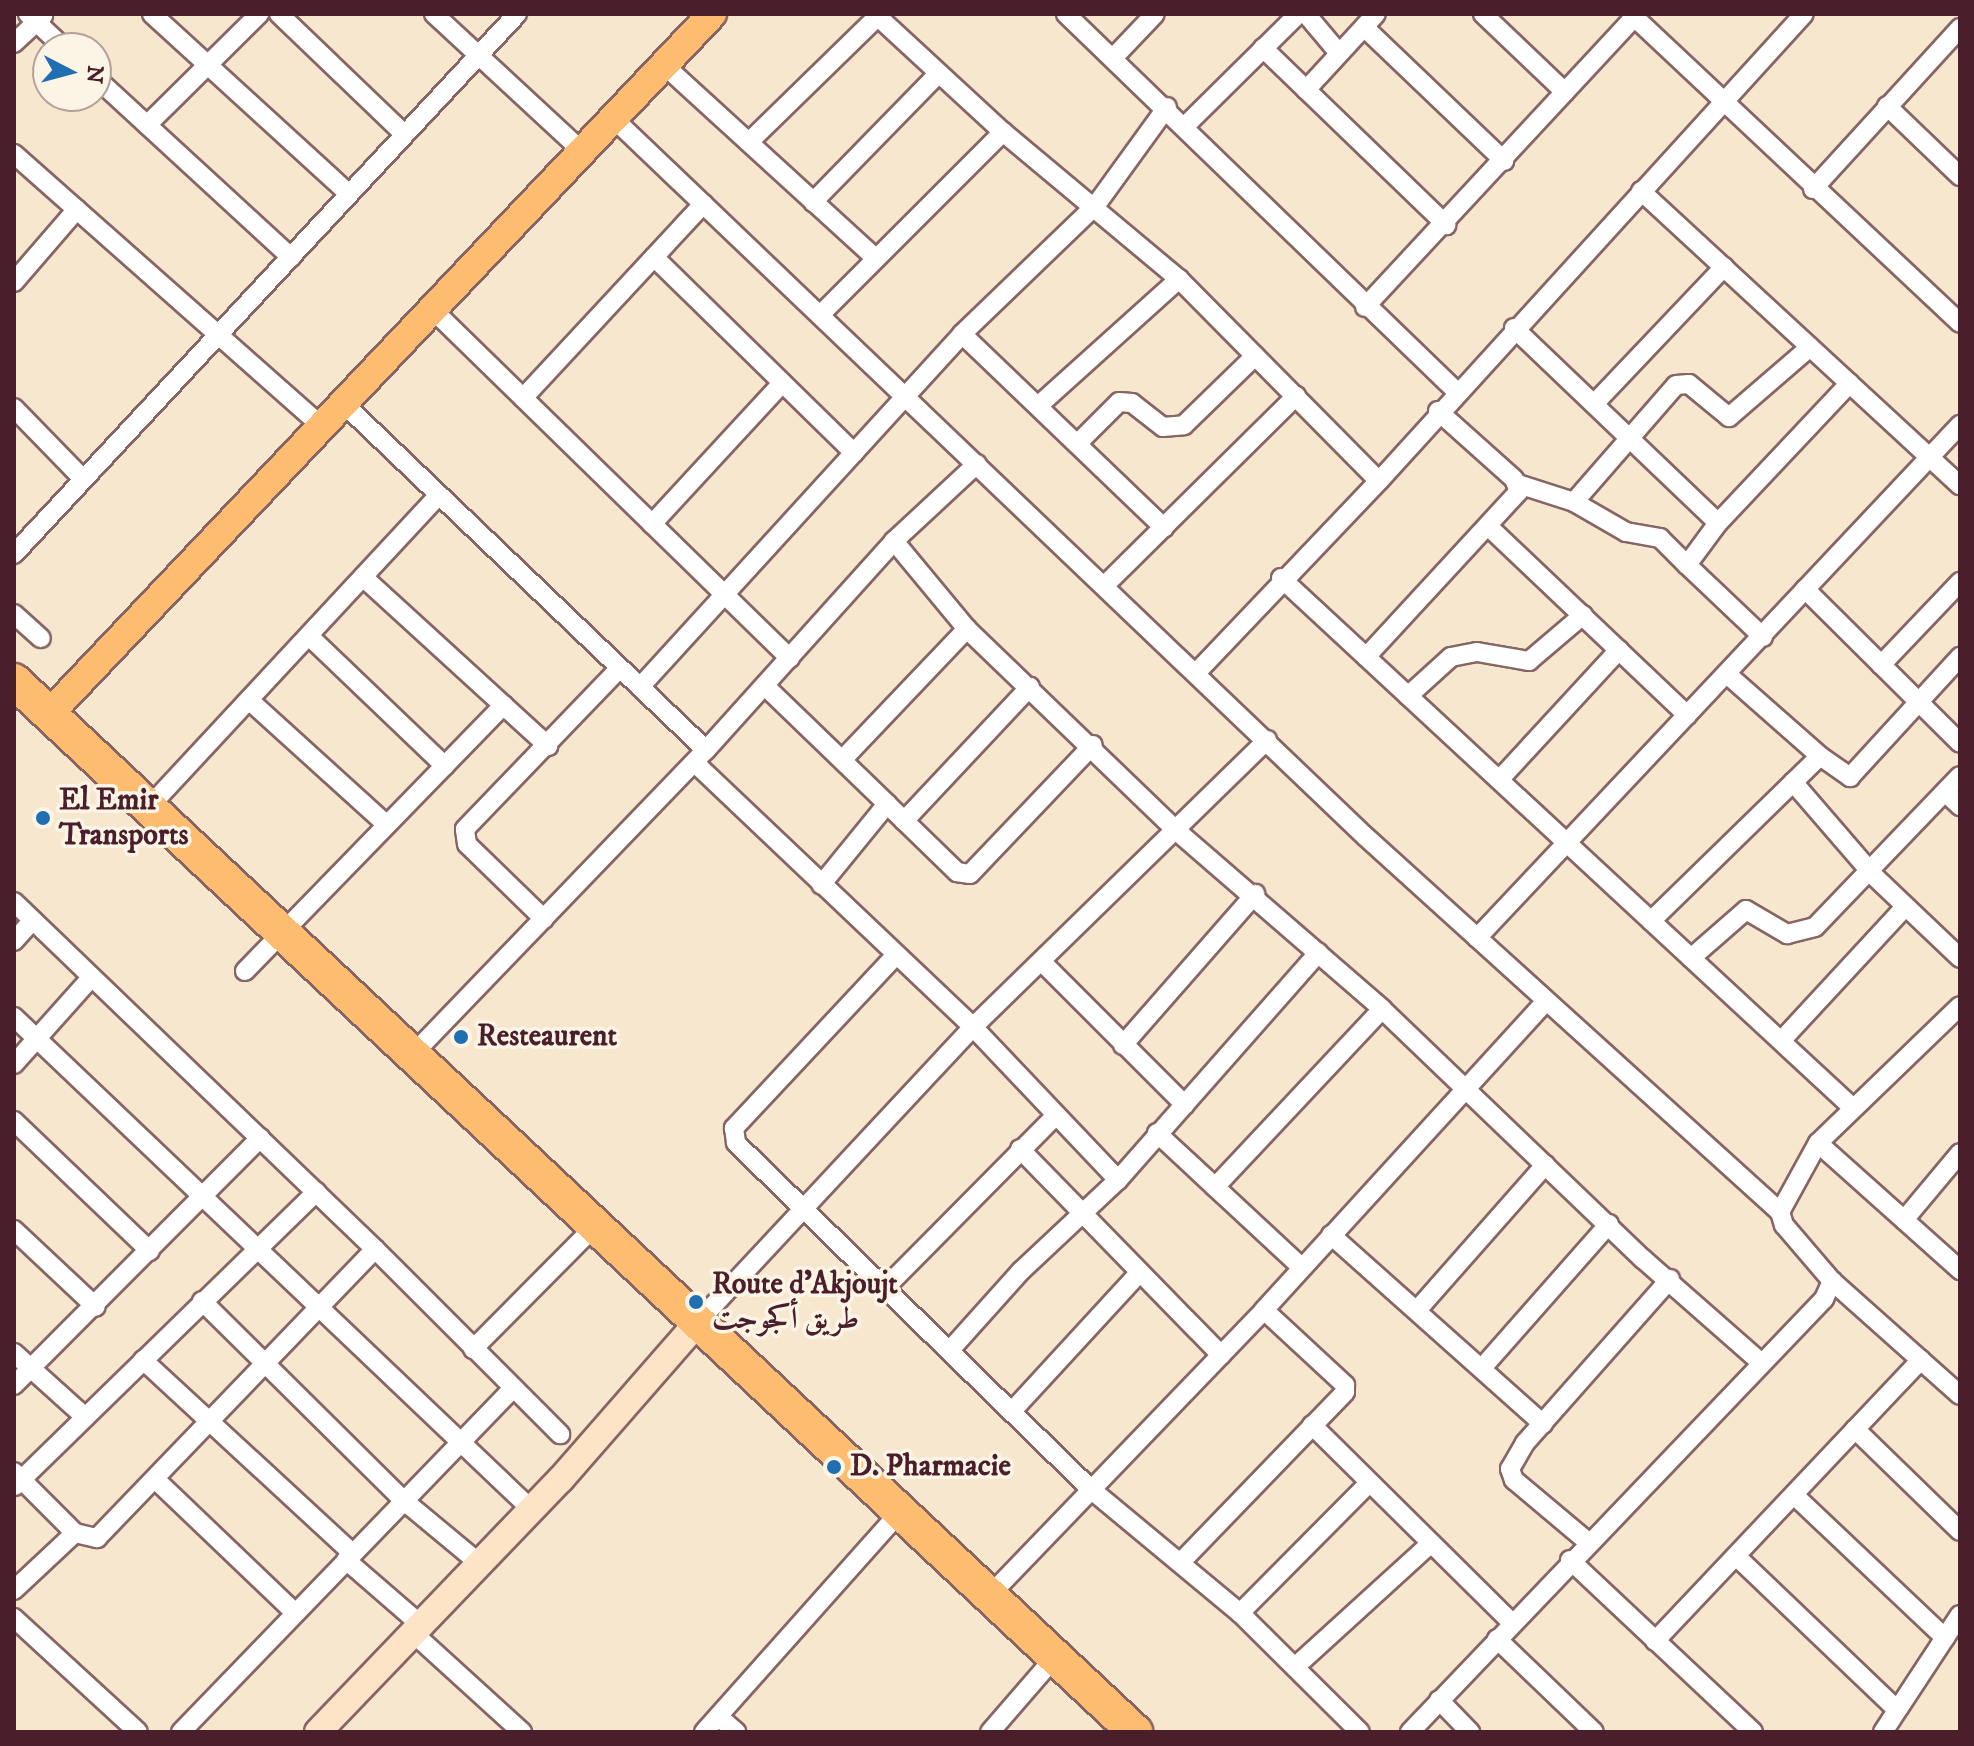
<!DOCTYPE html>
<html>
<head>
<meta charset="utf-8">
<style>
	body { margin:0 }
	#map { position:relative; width:1974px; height:1746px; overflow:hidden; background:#f7e7cf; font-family:"IM FELL DW Pica",Amiri,serif }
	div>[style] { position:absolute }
	.roads { filter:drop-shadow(2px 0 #876564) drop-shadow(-2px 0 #876564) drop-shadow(0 2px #876564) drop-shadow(0 -2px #876564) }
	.street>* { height:18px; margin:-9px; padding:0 9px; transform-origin:9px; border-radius:9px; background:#fff }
	.secondary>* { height:26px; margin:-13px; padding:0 13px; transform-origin:13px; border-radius:13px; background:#fee4c6 }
	.primary>* { height:28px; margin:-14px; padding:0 14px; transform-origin:14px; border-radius:14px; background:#fdbc70 }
	.highway>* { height:34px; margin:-17px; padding:0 17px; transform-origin:17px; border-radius:17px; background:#fdbc70 }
	.dots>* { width:22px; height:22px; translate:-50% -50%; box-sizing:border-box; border:4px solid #fcf5e5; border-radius:50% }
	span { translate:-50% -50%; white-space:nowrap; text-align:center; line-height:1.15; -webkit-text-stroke:7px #fcf5e5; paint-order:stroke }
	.poi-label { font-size:30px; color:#4a1f2b; font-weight:700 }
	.left { translate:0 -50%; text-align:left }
	.frame { position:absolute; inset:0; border:16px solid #4a1f2b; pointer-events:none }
	.north { position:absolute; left:32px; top:32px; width:80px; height:80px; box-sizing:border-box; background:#fcf5e5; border:2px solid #b59f9b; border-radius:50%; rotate:96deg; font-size:22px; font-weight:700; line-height:32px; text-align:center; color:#4a1f2b }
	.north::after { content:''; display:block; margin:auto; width:28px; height:36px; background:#1f6fb2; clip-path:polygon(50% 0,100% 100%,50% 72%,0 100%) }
</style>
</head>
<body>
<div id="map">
	<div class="roads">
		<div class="street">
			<i style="left:28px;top:14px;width:50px;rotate:43.4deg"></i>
			<i style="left:152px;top:14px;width:267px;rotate:42.4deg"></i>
			<i style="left:279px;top:14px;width:173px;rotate:43.8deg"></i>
			<i style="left:434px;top:14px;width:202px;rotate:42.8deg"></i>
			<i style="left:875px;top:14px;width:174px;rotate:42.7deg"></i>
			<i style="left:1003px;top:132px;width:229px;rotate:39.9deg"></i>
			<i style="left:1179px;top:279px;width:284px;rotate:45.3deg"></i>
			<i style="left:1066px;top:14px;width:544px;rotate:44.03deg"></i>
			<i style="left:1306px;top:14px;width:50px;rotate:49.9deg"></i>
			<i style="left:1483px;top:14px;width:113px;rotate:43.6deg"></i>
			<i style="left:1631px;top:14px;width:451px;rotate:43.2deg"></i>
			<i style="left:1364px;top:27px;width:194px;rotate:43.7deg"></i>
			<i style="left:14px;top:43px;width:40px;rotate:-43deg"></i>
			<i style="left:1263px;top:48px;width:255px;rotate:44deg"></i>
			<i style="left:1114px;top:57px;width:59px;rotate:-46.4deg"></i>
			<i style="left:664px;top:65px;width:286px;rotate:42.4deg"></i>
			<i style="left:96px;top:78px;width:265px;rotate:42.6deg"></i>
			<i style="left:1306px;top:90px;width:103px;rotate:-47.4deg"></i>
			<i style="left:1887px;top:106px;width:101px;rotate:43.8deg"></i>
			<i style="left:613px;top:118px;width:1041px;rotate:43.68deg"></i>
			<i style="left:1366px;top:837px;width:559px;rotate:42.17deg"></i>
			<i style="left:1780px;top:1212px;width:14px;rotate:73deg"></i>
			<i style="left:1784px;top:1225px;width:74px;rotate:49.4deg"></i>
			<i style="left:1832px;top:1281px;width:171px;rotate:41.7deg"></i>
			<i style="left:147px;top:125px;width:158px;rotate:-44.7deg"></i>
			<i style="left:1186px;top:125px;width:158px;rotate:-44.7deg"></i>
			<i style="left:749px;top:142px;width:179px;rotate:-44.3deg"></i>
			<i style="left:14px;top:154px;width:410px;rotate:41.5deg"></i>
			<i style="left:1813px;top:189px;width:218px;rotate:-47.6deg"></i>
			<i style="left:1641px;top:191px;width:434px;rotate:42.7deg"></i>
			<i style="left:813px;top:202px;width:180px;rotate:-45.7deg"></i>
			<i style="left:654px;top:257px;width:280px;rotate:44.4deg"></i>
			<i style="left:14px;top:282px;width:96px;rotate:-49.2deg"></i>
			<i style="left:1365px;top:307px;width:400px;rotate:-47.1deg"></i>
			<i style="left:432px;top:309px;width:500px;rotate:44.3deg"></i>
			<i style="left:820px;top:315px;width:259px;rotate:-45deg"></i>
			<i style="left:1514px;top:328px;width:282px;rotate:43.7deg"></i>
			<i style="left:962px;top:334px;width:280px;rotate:43.8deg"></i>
			<i style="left:523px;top:398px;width:265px;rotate:-47.1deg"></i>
			<i style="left:343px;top:403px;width:502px;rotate:43.71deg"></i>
			<i style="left:1594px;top:404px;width:189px;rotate:-46.5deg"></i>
			<i style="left:1038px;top:406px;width:190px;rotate:-42deg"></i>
			<i style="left:14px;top:408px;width:98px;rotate:45.8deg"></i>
			<i style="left:1077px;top:444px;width:59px;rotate:-45deg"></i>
			<i style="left:1119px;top:402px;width:13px;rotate:4deg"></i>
			<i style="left:1132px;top:403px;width:39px;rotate:38deg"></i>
			<i style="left:1163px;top:427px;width:21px;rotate:-5deg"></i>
			<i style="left:1184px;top:425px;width:99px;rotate:-44.2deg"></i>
			<i style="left:1518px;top:484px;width:59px;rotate:17.8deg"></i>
			<i style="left:1574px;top:502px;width:60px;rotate:30deg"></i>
			<i style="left:1626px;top:532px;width:35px;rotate:10deg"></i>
			<i style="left:1660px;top:538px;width:38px;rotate:45deg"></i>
			<i style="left:1574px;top:502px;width:155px;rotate:-48.9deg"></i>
			<i style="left:1676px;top:385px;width:13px;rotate:-4deg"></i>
			<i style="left:1689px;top:384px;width:52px;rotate:39.5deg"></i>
			<i style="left:1729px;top:417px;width:107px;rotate:-40.8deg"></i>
			<i style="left:652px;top:524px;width:192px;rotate:-47.3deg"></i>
			<i style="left:1490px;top:528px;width:272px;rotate:43.5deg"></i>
			<i style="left:894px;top:541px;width:114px;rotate:50.3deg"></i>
			<i style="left:967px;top:629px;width:293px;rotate:43.9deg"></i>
			<i style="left:1178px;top:832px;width:270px;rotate:40.9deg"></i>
			<i style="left:1382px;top:1009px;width:361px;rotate:43.8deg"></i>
			<i style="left:1643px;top:1259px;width:154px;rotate:41.3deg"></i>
			<i style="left:14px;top:554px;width:738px;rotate:-47.03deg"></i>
			<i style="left:363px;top:577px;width:251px;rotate:42.4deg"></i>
			<i style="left:1281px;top:578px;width:780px;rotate:42.82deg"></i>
			<i style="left:1105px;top:585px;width:269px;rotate:-44.7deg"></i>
			<i style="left:1805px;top:589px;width:218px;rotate:44.8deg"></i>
			<i style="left:14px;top:614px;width:36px;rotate:42deg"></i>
			<i style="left:309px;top:636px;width:188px;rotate:43.7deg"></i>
			<i style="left:1763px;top:637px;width:105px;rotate:-136.5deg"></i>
			<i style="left:1687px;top:565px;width:52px;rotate:-53.6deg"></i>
			<i style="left:1718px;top:523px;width:192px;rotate:-46.7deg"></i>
			<i style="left:1366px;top:657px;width:226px;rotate:-47.3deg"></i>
			<i style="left:1519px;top:491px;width:13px;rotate:-113deg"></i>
			<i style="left:1514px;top:479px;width:102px;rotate:-138.2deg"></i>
			<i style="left:1881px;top:665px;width:115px;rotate:-46.4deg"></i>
			<i style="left:1197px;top:672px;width:264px;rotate:-46.4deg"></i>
			<i style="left:1379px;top:481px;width:631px;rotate:-47.7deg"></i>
			<i style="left:1728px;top:675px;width:123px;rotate:41.4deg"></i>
			<i style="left:1820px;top:756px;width:37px;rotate:35deg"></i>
			<i style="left:1850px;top:777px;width:163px;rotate:-47.5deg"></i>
			<i style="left:765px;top:686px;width:170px;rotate:44deg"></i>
			<i style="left:887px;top:804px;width:104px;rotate:129.2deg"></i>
			<i style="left:640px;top:687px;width:478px;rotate:-47.6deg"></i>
			<i style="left:962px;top:334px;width:186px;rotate:-43.9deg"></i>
			<i style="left:1096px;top:205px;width:121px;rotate:-54.1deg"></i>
			<i style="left:1408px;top:696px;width:58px;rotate:-42.2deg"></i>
			<i style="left:1451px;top:657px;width:26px;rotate:-11deg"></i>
			<i style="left:1477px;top:652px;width:53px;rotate:9.8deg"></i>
			<i style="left:1529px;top:661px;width:71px;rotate:-40.4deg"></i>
			<i style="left:249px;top:700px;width:186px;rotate:42.2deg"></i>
			<i style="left:843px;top:759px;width:180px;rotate:-46.4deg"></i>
			<i style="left:695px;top:763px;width:383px;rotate:43.5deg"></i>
			<i style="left:973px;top:1027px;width:211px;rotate:46.5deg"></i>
			<i style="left:1499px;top:780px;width:177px;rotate:-47.3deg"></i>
			<i style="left:1793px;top:782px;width:124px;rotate:49.2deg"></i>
			<i style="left:1874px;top:876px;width:119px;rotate:43.6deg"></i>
			<i style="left:1945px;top:792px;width:21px;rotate:43deg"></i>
			<i style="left:887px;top:804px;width:98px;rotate:44.2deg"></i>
			<i style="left:957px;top:872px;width:13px;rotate:9deg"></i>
			<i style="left:970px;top:874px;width:178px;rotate:-46.4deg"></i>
			<i style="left:149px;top:807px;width:426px;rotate:-47.1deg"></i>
			<i style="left:904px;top:821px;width:184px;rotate:-46.8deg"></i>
			<i style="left:14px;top:902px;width:501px;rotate:43.87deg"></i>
			<i style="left:375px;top:1249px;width:262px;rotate:45deg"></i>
			<i style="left:544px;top:919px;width:107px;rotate:-135.8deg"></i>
			<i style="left:467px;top:844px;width:15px;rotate:-98deg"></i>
			<i style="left:465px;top:829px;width:223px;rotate:-46.1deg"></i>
			<i style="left:1651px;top:921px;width:236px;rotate:-44.3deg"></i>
			<i style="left:1477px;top:938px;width:705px;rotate:-46.73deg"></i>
			<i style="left:14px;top:941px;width:28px;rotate:-48deg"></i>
			<i style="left:895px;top:956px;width:236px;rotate:133.1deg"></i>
			<i style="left:734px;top:1128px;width:15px;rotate:82deg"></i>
			<i style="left:736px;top:1143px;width:499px;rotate:44.3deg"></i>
			<i style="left:1093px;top:1491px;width:191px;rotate:39.7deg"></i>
			<i style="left:1240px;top:1613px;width:169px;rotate:44.8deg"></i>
			<i style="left:1691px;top:958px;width:73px;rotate:-41.1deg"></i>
			<i style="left:1746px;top:910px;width:48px;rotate:30.3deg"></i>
			<i style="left:1787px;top:934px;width:29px;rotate:-14deg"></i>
			<i style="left:1815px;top:927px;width:209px;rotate:-46.2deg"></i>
			<i style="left:1042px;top:962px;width:202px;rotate:45deg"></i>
			<i style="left:245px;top:971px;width:371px;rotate:-45.8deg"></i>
			<i style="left:14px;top:1017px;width:714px;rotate:43.58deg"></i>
			<i style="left:1781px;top:1041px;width:183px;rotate:-47.2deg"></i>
			<i style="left:1123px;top:1045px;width:201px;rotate:-48.8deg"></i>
			<i style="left:414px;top:1053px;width:421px;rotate:-46.1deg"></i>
			<i style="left:706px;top:750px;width:281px;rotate:-48deg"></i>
			<i style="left:894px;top:541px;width:113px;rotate:-42.9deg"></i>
			<i style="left:14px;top:1064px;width:114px;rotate:-48.2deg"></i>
			<i style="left:14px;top:1121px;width:188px;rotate:43.7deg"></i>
			<i style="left:1157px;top:1133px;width:197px;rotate:42.9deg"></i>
			<i style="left:1818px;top:1143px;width:191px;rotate:41.8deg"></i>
			<i style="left:1020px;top:1149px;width:288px;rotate:45.7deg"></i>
			<i style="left:1215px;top:1187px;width:244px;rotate:-46.8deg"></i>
			<i style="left:1780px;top:1212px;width:79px;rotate:-61.2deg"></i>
			<i style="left:1818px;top:1143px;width:197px;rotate:-44deg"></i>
			<i style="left:1904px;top:1220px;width:87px;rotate:-50.1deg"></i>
			<i style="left:14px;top:1230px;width:112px;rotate:43.2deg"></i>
			<i style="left:1331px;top:1235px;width:284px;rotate:41.7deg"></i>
			<i style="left:884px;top:1289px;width:242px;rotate:-45.3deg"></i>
			<i style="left:202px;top:1301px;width:283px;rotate:44.7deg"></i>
			<i style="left:403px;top:1500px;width:99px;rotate:39.7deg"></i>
			<i style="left:1419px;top:1308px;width:191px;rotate:-48.6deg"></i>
			<i style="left:696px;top:1324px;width:406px;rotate:-47deg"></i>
			<i style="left:973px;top:1027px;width:411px;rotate:-44.3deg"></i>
			<i style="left:473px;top:1349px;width:173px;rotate:-45.2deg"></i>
			<i style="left:951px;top:1349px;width:105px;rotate:-48.1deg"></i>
			<i style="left:1021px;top:1271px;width:133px;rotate:-43.2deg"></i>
			<i style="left:1118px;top:1180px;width:303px;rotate:-48.6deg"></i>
			<i style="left:14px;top:1353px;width:96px;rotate:42deg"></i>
			<i style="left:143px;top:1360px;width:284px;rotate:42.7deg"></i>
			<i style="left:1482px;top:1368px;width:192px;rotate:-48.6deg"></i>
			<i style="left:14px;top:1385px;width:349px;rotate:-45.1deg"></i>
			<i style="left:1014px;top:1409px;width:185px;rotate:-47.4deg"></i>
			<i style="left:1312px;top:1425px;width:281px;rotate:44.7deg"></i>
			<i style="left:1855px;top:1429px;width:146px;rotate:44.2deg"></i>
			<i style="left:14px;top:1472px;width:86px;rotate:45deg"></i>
			<i style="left:75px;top:1533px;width:23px;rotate:13deg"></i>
			<i style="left:97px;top:1538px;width:401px;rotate:-46.1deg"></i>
			<i style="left:155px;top:1479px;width:194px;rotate:43.7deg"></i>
			<i style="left:15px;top:1486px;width:421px;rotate:-44.3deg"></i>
			<i style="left:1794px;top:1495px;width:208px;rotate:43.4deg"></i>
			<i style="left:1588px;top:1542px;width:97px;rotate:-140deg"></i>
			<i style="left:1514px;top:1480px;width:12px;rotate:-110deg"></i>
			<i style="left:1510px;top:1469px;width:30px;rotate:-60deg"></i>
			<i style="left:1525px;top:1443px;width:219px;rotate:-48.5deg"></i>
			<i style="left:1736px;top:1556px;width:223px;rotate:43.7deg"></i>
			<i style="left:346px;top:1560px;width:98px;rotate:40.9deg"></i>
			<i style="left:1570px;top:1560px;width:251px;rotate:43.2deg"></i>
			<i style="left:1181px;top:1562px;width:236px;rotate:-46deg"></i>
			<i style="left:1345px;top:1392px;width:7px;rotate:-90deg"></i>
			<i style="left:1345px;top:1385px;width:110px;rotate:-137.2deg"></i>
			<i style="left:14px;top:1590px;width:83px;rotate:-43.1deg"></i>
			<i style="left:991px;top:1594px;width:394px;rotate:-46.1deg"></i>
			<i style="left:1264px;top:1310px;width:417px;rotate:-47.6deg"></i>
			<i style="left:1240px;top:1613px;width:183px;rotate:-45.2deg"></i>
			<i style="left:14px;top:1618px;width:168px;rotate:42.6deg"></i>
			<i style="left:412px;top:1632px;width:149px;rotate:42.3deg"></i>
			<i style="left:1497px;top:1639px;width:134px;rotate:43.8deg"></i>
			<i style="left:1655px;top:1641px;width:387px;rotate:-46.6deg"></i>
			<i style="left:1295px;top:1667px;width:181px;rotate:-42.3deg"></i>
			<i style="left:1439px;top:1700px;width:45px;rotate:45.9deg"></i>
			<i style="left:719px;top:1717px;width:23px;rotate:41deg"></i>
			<i style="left:181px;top:1732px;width:478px;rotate:-46deg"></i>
			<i style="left:704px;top:1732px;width:297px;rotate:-48.3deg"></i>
			<i style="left:990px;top:1732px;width:99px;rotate:-49.1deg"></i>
			<i style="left:1410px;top:1732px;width:599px;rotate:-46.29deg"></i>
			<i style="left:1824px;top:1299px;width:20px;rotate:-66deg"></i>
			<i style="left:1883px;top:1732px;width:140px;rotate:-56.7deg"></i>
		</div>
		<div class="secondary">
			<i style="left:318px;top:1732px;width:351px;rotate:-46.2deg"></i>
			<i style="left:561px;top:1479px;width:206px;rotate:-48.9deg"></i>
		</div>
		<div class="primary">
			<i style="left:49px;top:714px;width:964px;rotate:-46.55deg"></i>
		</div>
		<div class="highway">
			<i style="left:14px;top:681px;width:1537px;rotate:43.15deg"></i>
		</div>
	</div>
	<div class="dots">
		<i style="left:43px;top:818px;background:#1f6fb2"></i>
		<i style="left:461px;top:1037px;background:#1f6fb2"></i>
		<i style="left:696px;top:1302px;background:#1f6fb2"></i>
		<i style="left:834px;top:1467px;background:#1f6fb2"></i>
	</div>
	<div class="poi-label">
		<span class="left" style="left:59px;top:818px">El Emir<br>Transports</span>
		<span class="left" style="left:477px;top:1037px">Resteaurent</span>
		<span class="left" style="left:712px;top:1302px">Route d'Akjoujt<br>طريق أكجوجت</span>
		<span class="left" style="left:850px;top:1467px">D. Pharmacie</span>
	</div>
	<div class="frame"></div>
	<div class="north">N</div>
</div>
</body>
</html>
